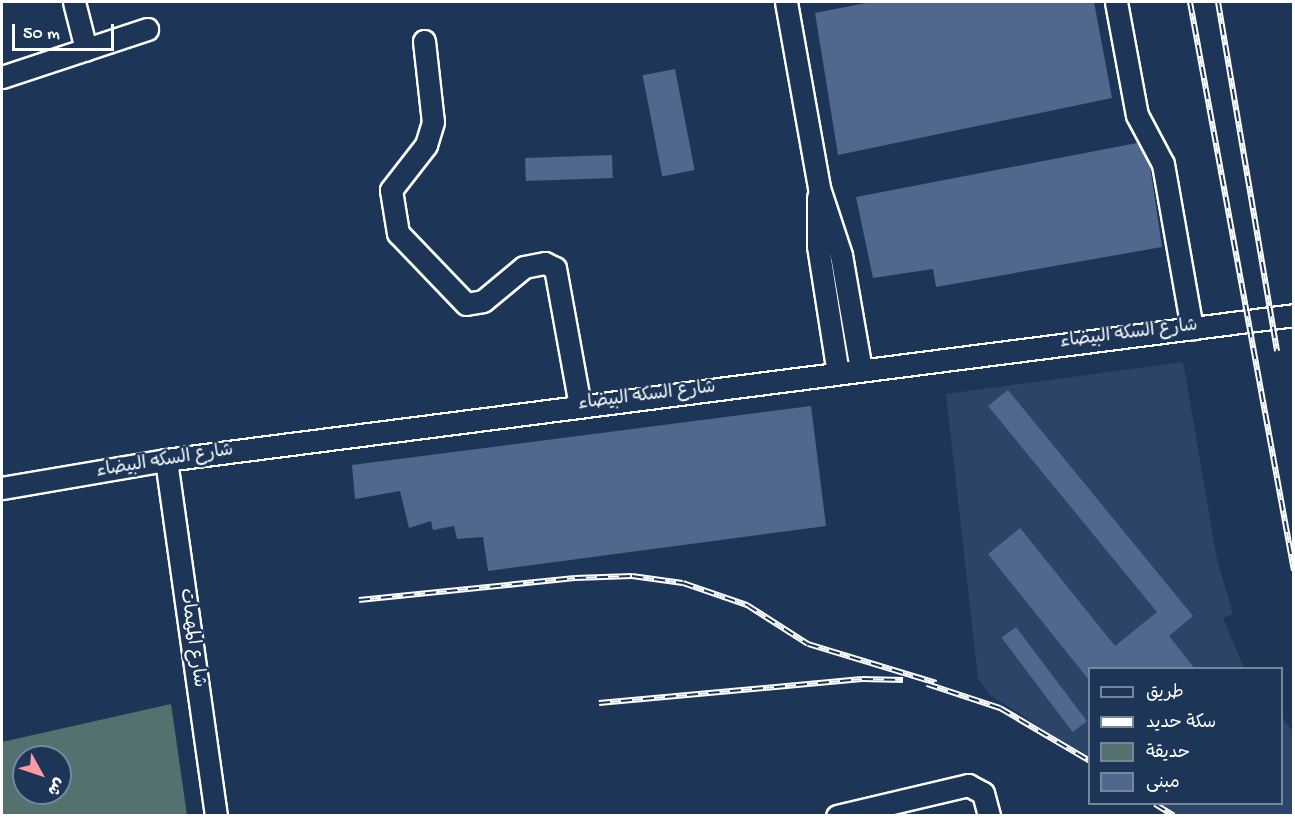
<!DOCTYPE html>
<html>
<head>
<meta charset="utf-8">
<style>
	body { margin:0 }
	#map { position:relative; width:1295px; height:817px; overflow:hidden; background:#1d3557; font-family:"Gochi Hand","Playpen Sans Arabic",sans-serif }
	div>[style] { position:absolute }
	.built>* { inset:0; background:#2c4468 }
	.green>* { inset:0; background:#547170 }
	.building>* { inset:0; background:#50678e; transform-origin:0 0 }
	.roads { filter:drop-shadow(2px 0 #fff) drop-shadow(-2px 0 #fff) drop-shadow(0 2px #fff) drop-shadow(0 -2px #fff) }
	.minor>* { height:21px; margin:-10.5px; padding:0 10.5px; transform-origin:10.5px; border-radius:10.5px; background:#1d3557 }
	.rail>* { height:6px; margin-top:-3px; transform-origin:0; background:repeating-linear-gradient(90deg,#1d3557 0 11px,#fff 0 22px); box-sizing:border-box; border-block:2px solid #fff }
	span { translate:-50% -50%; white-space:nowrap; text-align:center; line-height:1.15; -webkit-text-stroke:5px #1d3557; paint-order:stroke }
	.street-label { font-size:18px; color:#fff }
	.frame { position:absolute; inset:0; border:3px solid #fff; pointer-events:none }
	.legend { position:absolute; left:1088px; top:667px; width:195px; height:138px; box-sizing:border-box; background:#1d3557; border:2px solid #77869a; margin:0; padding:8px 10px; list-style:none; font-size:18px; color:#fff }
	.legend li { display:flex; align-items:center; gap:12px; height:30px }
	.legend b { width:30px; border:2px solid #77869a }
	.north { position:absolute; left:12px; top:745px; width:60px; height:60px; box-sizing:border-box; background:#1d3557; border:2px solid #77869a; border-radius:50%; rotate:130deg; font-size:16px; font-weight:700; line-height:24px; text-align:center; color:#fff }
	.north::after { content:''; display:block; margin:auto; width:21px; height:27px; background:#ff9aa2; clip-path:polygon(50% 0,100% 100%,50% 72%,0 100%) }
	.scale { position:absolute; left:12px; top:24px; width:102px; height:27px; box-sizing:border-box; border:3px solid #fff; border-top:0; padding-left:8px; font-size:18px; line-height:21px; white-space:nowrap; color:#fff; -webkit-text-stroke:4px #1d3557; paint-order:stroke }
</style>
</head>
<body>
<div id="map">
	<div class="built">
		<i style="clip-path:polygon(1183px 362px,1217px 559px,1233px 614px,1223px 618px,1244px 668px,1090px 668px,1089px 759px,989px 694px,978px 678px,946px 394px)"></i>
		<i style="clip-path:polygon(1282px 717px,1293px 732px,1293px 815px,1177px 815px,1158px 804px,1282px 804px)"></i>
	</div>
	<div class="green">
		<i style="clip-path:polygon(evenodd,171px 704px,187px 815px,2px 815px,2px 742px,171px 704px,24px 757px,60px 757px,60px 793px,24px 793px,24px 757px)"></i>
	</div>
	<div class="building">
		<i style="clip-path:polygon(871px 2px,1094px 2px,1112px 98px,838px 155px,815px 13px)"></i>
		<i style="left:675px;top:69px;width:103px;height:33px;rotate:79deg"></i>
		<i style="clip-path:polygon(1137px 143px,1150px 166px,1162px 247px,936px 287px,933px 269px,873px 278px,856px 197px)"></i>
		<i style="left:612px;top:155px;width:23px;height:87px;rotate:88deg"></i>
		<i style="clip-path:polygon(1008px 390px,1193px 616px,1169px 636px,1195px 669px,1089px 669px,1089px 680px,988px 554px,1020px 528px,1115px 646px,1157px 612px,988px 406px)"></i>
		<i style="clip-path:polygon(811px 406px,826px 526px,488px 571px,483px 537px,457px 539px,454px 526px,433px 530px,431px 521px,409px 528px,400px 491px,355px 499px,352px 465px)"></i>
		<i style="left:1016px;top:627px;width:118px;height:18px;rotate:53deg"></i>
	</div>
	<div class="roads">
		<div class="minor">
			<i style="left:74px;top:2px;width:49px;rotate:75.7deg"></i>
			<i style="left:786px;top:2px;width:189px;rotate:79.9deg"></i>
			<i style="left:819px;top:188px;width:71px;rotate:71.8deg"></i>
			<i style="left:841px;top:255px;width:117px;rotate:80.1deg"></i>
			<i style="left:1116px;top:2px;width:115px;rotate:79.5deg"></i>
			<i style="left:1137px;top:115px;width:55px;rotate:62deg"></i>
			<i style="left:1163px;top:164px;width:167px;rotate:80deg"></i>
			<i style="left:424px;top:41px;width:81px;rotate:83.7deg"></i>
			<i style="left:433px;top:122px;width:24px;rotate:107deg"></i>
			<i style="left:426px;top:145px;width:57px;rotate:127.9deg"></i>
			<i style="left:391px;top:190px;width:44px;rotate:80.8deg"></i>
			<i style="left:398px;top:233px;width:98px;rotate:46.2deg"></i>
			<i style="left:466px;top:304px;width:17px;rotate:-10deg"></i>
			<i style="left:483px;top:301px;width:53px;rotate:-39.7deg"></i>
			<i style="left:524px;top:267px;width:21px;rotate:-11deg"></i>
			<i style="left:545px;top:263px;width:11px;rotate:27deg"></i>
			<i style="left:555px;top:268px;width:140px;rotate:79.7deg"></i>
			<i style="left:2px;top:77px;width:153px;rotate:-18.3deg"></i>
			<i style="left:818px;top:197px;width:49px;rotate:90deg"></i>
			<i style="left:818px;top:246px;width:129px;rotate:81.1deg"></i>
			<i style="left:166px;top:460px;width:359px;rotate:82deg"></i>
			<i style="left:2px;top:488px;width:166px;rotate:-9.7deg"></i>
			<i style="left:166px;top:460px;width:1137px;rotate:-7.32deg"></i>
			<i style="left:837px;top:816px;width:135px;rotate:-13.3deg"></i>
			<i style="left:968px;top:785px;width:17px;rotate:28deg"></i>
			<i style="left:983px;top:793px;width:24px;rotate:75deg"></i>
		</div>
	</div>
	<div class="rail">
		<i style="left:1190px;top:2px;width:578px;rotate:79.64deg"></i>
		<i style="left:1218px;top:2px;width:354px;rotate:80.4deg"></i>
		<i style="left:359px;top:600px;width:217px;rotate:-5.8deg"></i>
		<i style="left:575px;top:578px;width:57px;rotate:-2deg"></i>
		<i style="left:632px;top:576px;width:51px;rotate:7.8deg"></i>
		<i style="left:683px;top:583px;width:68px;rotate:19deg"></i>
		<i style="left:747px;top:605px;width:72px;rotate:32.6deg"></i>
		<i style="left:808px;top:644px;width:134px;rotate:16.9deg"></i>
		<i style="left:927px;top:684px;width:77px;rotate:18.2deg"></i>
		<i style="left:1000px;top:708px;width:104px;rotate:30.5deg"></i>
		<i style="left:599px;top:703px;width:264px;rotate:-5.2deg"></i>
		<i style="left:862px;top:679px;width:41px;rotate:1.4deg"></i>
		<i style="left:1155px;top:804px;width:22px;rotate:32deg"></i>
	</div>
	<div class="street-label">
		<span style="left:1129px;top:335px;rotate:-7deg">شارع السكه البيضاء</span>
		<span style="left:647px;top:397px;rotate:-7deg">شارع السكه البيضاء</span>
		<span style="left:165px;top:462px;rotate:-9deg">شارع السكه البيضاء</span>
		<span style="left:191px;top:638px;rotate:82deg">شارع المهمات</span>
	</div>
	<div class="frame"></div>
	<ul class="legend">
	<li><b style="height:8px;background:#1d3557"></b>طريق</li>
	<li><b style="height:8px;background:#fff"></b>سكة حديد</li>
	<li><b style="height:16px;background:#547170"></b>حديقة</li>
	<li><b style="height:16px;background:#50678e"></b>مبنى</li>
	</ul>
	<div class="north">ش</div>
	<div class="scale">50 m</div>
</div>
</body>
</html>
